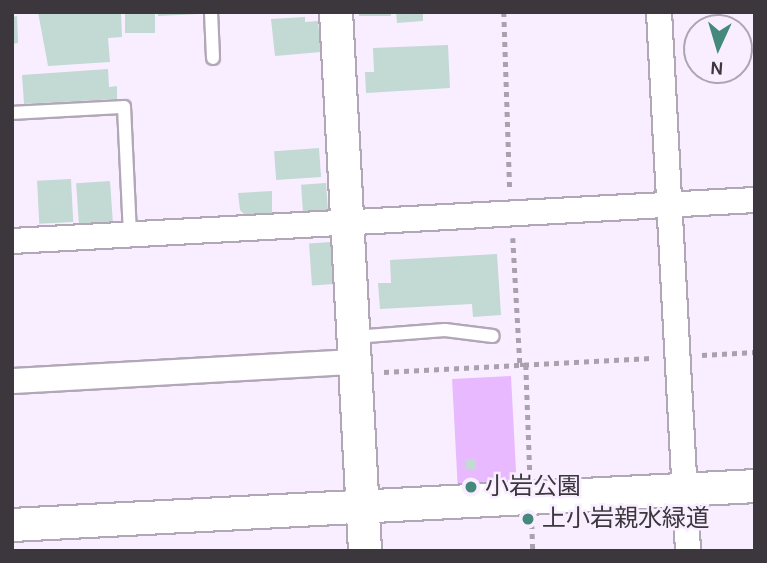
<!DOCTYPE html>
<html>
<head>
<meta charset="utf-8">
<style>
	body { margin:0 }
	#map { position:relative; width:767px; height:563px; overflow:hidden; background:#f9eeff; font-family:Karla,"Noto Sans JP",sans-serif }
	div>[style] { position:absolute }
	.green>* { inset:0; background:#e8b9fe; transform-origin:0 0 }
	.building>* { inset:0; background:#c2d9d4; transform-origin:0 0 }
	.path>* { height:4.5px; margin-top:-2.25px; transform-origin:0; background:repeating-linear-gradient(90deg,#a9a1ad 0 5px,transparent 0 10px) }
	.roads { filter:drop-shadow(2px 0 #b2a7b7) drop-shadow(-2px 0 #b2a7b7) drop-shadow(0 2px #b2a7b7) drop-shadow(0 -2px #b2a7b7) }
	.service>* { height:12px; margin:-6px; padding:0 6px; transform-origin:6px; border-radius:6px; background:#fff }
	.minor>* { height:24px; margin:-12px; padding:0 12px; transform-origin:12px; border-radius:12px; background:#fff }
	.tertiary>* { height:32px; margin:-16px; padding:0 16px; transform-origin:16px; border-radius:16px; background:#fff }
	.dots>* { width:19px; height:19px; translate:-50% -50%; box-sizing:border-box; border:4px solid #f9eeff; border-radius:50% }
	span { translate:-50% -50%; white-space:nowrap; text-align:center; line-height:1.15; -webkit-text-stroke:5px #f9eeff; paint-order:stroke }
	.poi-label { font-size:24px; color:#3b373d }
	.left { translate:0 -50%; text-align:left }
	.frame { position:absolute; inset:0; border:14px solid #3b373d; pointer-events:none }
	.north { position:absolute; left:683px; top:14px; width:70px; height:70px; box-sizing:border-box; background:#f9eeff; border:2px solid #ada5b1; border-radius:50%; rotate:184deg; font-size:19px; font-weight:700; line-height:28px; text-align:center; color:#3b373d }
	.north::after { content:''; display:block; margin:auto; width:24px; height:32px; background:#45897c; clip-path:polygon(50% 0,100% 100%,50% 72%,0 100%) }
</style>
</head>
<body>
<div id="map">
	<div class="green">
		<i style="left:511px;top:376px;width:107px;height:59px;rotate:87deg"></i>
	</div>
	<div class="building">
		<i style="clip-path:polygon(38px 12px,121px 12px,122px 37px,108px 38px,110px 62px,48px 66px)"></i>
		<i style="left:125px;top:12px;width:30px;height:21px"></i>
		<i style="clip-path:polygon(158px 12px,199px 12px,199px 14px,158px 16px)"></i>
		<i style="left:359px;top:12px;width:32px;height:4px"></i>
		<i style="clip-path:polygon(396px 12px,423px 12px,423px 21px,397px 23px)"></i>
		<i style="clip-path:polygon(17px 16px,18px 43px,12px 44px,12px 17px)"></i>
		<i style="clip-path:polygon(305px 17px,305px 22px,318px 21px,321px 52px,275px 56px,271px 19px)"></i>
		<i style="clip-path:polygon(448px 45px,450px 88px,366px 93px,365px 72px,374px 72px,373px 48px)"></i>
		<i style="clip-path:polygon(108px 69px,109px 87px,117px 86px,117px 99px,24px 104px,22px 75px)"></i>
		<i style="left:319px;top:148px;width:29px;height:45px;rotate:86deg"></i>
		<i style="left:71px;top:179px;width:43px;height:34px;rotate:87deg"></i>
		<i style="left:110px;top:181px;width:41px;height:34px;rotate:86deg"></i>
		<i style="left:326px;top:183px;width:28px;height:25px;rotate:86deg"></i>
		<i style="clip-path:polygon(272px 191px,272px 215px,246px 216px,240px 210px,238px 193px)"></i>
		<i style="left:331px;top:242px;width:42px;height:22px;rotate:86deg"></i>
		<i style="clip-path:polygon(497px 254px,501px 315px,473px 317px,472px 304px,380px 309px,378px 283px,391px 283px,390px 260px)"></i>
		<i style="left:466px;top:459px;width:10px;height:10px"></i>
	</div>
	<div class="path">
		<i style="left:504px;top:12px;width:177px;rotate:88.1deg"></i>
		<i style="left:513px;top:238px;width:127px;rotate:86.8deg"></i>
		<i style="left:520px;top:365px;width:6px"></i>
		<i style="left:526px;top:365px;width:107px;rotate:87.9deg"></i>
		<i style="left:702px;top:355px;width:53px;rotate:-3.2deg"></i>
		<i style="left:384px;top:372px;width:268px;rotate:-3deg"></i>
		<i style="left:532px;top:524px;width:27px;rotate:88deg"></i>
	</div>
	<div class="roads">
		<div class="service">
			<i style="left:211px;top:12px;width:46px;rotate:87.5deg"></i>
			<i style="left:12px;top:113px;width:112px;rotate:-3.1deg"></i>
			<i style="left:124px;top:107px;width:127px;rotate:87.3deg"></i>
			<i style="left:354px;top:337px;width:91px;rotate:-4.4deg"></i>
			<i style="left:445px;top:330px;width:48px;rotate:7.1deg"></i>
		</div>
		<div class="minor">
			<i style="left:659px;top:12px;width:540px;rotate:86.92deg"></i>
			<i style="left:12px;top:241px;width:744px;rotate:-3.16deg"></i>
			<i style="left:12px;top:381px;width:344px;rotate:-3.2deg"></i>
		</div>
		<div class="tertiary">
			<i style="left:336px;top:12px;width:540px;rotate:86.92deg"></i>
			<i style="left:12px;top:525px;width:744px;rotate:-3deg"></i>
		</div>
	</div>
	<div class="dots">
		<i style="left:471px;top:487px;background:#45897c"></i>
		<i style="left:528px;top:519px;background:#45897c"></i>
	</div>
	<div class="poi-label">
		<span class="left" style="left:485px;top:487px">小岩公園</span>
		<span class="left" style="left:542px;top:519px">上小岩親水緑道</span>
	</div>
	<div class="frame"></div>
	<div class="north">N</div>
</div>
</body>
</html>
